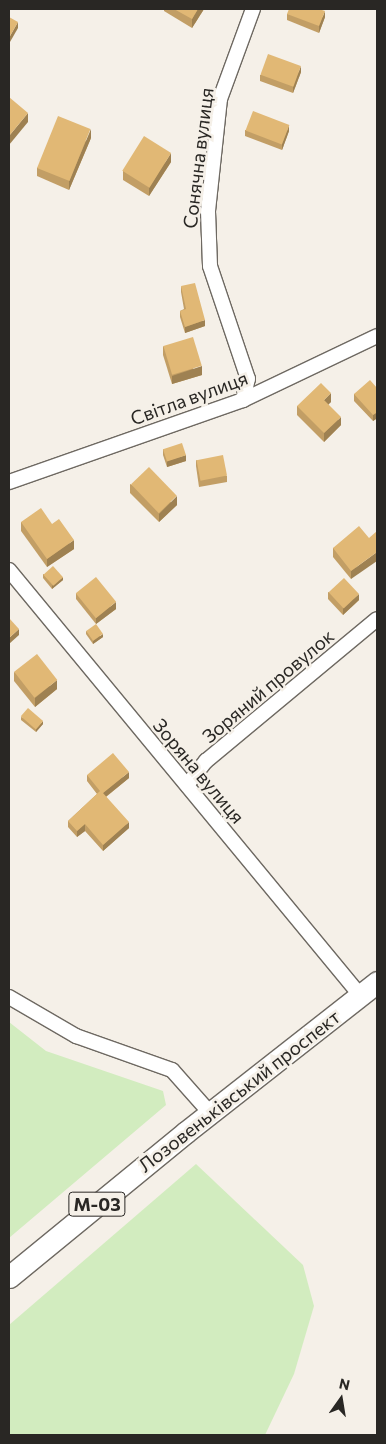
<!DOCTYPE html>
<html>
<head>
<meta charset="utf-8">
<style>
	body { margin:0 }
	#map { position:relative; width:386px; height:1444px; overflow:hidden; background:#f5f0e8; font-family:Commissioner,sans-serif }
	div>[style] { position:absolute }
	.green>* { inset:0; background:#d2ecbf }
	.roads { filter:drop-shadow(1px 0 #6e6962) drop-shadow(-1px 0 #6e6962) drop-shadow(0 1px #6e6962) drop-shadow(0 -1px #6e6962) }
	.minor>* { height:14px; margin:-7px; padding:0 7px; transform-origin:7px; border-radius:7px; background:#fff }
	.highway>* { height:21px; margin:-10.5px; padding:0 10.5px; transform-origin:10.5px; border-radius:10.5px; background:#fff }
	.wall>* { inset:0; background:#c29e65 }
	.shaded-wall>* { inset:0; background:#9e8152 }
	.building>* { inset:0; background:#e1b875; transform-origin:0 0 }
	span { translate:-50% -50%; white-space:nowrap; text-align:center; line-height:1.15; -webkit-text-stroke:5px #f5f0e8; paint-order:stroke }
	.shield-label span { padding:1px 4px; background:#f5f0e8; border:1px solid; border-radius:4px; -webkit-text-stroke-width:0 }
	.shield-label { font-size:18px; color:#292724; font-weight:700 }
	.street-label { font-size:19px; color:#292724 }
	.frame { position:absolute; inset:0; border:10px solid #292724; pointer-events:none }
	.north { position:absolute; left:316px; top:1374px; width:50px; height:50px; -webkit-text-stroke:4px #f5f0e8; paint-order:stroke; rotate:13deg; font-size:14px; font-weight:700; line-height:20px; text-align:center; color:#292724 }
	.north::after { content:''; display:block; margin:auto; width:18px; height:22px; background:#292724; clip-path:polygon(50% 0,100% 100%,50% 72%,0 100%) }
</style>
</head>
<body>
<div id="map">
	<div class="green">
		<i style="clip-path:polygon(9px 1022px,46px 1051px,163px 1091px,166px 1105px,9px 1238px)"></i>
		<i style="clip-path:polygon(196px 1164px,303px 1265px,314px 1306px,294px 1374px,265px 1435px,9px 1435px,9px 1325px)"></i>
	</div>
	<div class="roads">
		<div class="minor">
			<i style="left:243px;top:400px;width:22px;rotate:-77deg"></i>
			<i style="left:248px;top:379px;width:119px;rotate:-108.6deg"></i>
			<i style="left:210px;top:266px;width:55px;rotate:-92.1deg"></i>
			<i style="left:208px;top:211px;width:113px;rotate:-83.9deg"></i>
			<i style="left:220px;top:99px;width:96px;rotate:-69.9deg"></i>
			<i style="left:9px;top:482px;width:248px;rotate:-19.3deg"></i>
			<i style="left:243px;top:400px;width:148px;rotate:-25.5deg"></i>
			<i style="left:9px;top:570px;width:551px;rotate:50.45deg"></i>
			<i style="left:187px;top:785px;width:31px;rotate:-52deg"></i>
			<i style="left:206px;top:761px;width:222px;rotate:-39.7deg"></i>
			<i style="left:9px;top:997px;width:78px;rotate:30.2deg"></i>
			<i style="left:76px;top:1036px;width:102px;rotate:19.5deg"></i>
			<i style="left:172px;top:1070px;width:57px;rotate:48.5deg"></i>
		</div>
		<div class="highway">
			<i style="left:9px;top:1277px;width:229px;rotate:-39.3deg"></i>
			<i style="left:186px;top:1132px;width:243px;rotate:-38.1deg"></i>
		</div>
	</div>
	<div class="wall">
		<i style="clip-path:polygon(164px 9px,204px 9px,192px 28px,164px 11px)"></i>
		<i style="clip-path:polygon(287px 14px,325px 17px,319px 33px,287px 20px)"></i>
		<i style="clip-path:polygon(301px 72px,293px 93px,260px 81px,260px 75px)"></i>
		<i style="clip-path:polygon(245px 130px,289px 131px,282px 150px,245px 136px)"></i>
		<i style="clip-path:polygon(91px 138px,69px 190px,37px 176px,37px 168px)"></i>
		<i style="clip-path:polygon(171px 162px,149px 196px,123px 180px,123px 171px)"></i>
		<i style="clip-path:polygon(181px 286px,205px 326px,185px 333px,180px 317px,180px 311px,184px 309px,181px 292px)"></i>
		<i style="clip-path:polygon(163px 346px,202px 375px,172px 384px,163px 355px)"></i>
		<i style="clip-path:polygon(377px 388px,377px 420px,376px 419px,373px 421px,354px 401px,354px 394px)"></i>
		<i style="clip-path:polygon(331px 402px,328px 404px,341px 425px,324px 442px,297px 415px,297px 406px)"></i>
		<i style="clip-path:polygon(163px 449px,186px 461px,167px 467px,163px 455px)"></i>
		<i style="clip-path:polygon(196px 460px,227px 476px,227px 482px,199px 487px,196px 466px)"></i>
		<i style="clip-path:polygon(130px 484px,177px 505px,159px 522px,130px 493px)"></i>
		<i style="clip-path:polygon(21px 522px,52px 524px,74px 549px,47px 567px,21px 531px)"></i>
		<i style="clip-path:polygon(369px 538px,351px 579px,333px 557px,333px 548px)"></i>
		<i style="clip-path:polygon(43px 574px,63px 580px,52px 589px,43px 578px)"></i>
		<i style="clip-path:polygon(328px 592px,359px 600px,343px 615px,328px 599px)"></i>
		<i style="clip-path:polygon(76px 593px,116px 609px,96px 624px,76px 599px)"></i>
		<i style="clip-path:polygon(86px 631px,103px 637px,93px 644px,86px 634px)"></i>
		<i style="clip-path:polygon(14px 672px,57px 689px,35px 707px,14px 681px)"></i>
		<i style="clip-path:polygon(21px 717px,43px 724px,36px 732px,21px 720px)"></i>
		<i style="clip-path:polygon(87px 775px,129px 778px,106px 797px,129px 828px,103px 851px,85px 831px,77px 837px,68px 827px,68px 821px,97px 794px,87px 781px)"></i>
	</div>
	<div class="shaded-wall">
		<i style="clip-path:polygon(198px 9px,204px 9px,192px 28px,192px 19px)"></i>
		<i style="clip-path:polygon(325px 11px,325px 17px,319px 33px,319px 26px)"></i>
		<i style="clip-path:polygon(18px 22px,18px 28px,10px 42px,10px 36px)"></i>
		<i style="clip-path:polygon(301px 66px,301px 72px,293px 93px,293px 86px)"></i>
		<i style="clip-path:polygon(28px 113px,28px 122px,9px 145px,9px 136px)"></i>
		<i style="clip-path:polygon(289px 125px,289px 131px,282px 150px,282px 144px)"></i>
		<i style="clip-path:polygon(91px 129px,91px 138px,69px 190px,69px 181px)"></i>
		<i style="clip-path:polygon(171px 153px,171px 162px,149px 196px,149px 188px)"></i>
		<i style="clip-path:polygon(205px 320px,205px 326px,185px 333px,185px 327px)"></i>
		<i style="clip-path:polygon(202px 366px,202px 375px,172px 384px,172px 376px)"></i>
		<i style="clip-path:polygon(331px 393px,331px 402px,324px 409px,324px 400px)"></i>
		<i style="clip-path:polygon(376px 413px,376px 419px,373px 421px,373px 415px)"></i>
		<i style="clip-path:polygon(341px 417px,341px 425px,324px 442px,324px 433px)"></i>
		<i style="clip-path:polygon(186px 455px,186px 461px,167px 467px,167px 461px)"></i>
		<i style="clip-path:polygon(177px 496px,177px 505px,159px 522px,159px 514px)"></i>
		<i style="clip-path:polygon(74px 540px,74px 549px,47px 567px,47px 559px)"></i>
		<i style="clip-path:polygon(377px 552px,377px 561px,351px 579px,351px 571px)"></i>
		<i style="clip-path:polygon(63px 577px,63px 580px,52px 589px,52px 586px)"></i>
		<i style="clip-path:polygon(359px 594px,359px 600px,343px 615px,343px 608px)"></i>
		<i style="clip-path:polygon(116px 602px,116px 609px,96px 624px,96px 618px)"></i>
		<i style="clip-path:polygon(19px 629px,19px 635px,9px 644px,9px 638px)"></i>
		<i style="clip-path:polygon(103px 634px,103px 637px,93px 644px,93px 641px)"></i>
		<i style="clip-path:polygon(57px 680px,57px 689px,35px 707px,35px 698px)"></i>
		<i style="clip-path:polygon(43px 721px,43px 724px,36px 732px,36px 729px)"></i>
		<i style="clip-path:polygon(129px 772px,129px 778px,103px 799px,103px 793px)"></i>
		<i style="clip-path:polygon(129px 822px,129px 828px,103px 851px,103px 845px)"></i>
		<i style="clip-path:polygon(85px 824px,85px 831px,77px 837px,77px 831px)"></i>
	</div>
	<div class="building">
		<i style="clip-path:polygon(174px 9px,198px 9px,192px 19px)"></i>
		<i style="clip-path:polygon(289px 9px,319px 9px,325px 11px,319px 26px,287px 14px)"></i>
		<i style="clip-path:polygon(9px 17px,18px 22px,10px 36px,9px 36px)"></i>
		<i style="left:268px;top:54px;width:35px;height:22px;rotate:20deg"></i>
		<i style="clip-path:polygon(9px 97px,28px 113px,9px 136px)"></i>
		<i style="left:253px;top:111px;width:39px;height:21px;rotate:21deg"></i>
		<i style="left:58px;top:116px;width:35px;height:56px;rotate:22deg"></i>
		<i style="left:144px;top:136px;width:32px;height:41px;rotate:32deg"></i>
		<i style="clip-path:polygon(195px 283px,205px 320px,185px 327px,180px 311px,186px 309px,181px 286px)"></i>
		<i style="left:193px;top:337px;width:30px;height:31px;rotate:73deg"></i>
		<i style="clip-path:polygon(370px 380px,377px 388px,377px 414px,376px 413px,373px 415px,354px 394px)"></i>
		<i style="clip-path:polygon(321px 383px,331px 393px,324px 400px,341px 417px,324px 433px,297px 406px)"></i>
		<i style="left:182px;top:443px;width:13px;height:20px;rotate:72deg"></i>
		<i style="left:223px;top:455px;width:21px;height:27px;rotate:79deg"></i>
		<i style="left:149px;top:467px;width:40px;height:25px;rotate:46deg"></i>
		<i style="clip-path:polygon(41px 508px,52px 524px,59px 519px,74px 540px,47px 559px,21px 522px)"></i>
		<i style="clip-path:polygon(359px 526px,369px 538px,377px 531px,377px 552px,351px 571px,333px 548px)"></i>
		<i style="left:53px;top:566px;width:15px;height:13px;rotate:48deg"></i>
		<i style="left:96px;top:577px;width:32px;height:26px;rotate:51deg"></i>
		<i style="left:344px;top:578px;width:22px;height:21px;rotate:47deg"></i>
		<i style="clip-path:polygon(9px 618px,19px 629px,9px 638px)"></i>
		<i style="left:96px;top:624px;width:12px;height:12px;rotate:55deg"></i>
		<i style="left:37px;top:654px;width:33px;height:29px;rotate:52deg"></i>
		<i style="left:28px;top:708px;width:20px;height:11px;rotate:41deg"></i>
		<i style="clip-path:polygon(113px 753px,129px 772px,103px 793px,129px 822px,103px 845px,85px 824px,77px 831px,68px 821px,100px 791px,87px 775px)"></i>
	</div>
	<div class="shield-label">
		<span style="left:97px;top:1204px">М-03</span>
	</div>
	<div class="street-label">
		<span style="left:198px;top:158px;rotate:-83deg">Сонячна вулиця</span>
		<span style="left:189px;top:398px;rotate:-20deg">Світла вулиця</span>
		<span style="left:268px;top:686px;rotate:-40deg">Зоряний провулок</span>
		<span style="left:199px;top:771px;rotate:50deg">Зоряна вулиця</span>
		<span style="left:239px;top:1091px;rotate:-38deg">Лозовеньківський проспект</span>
	</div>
	<div class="frame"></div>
	<div class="north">N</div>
</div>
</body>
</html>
